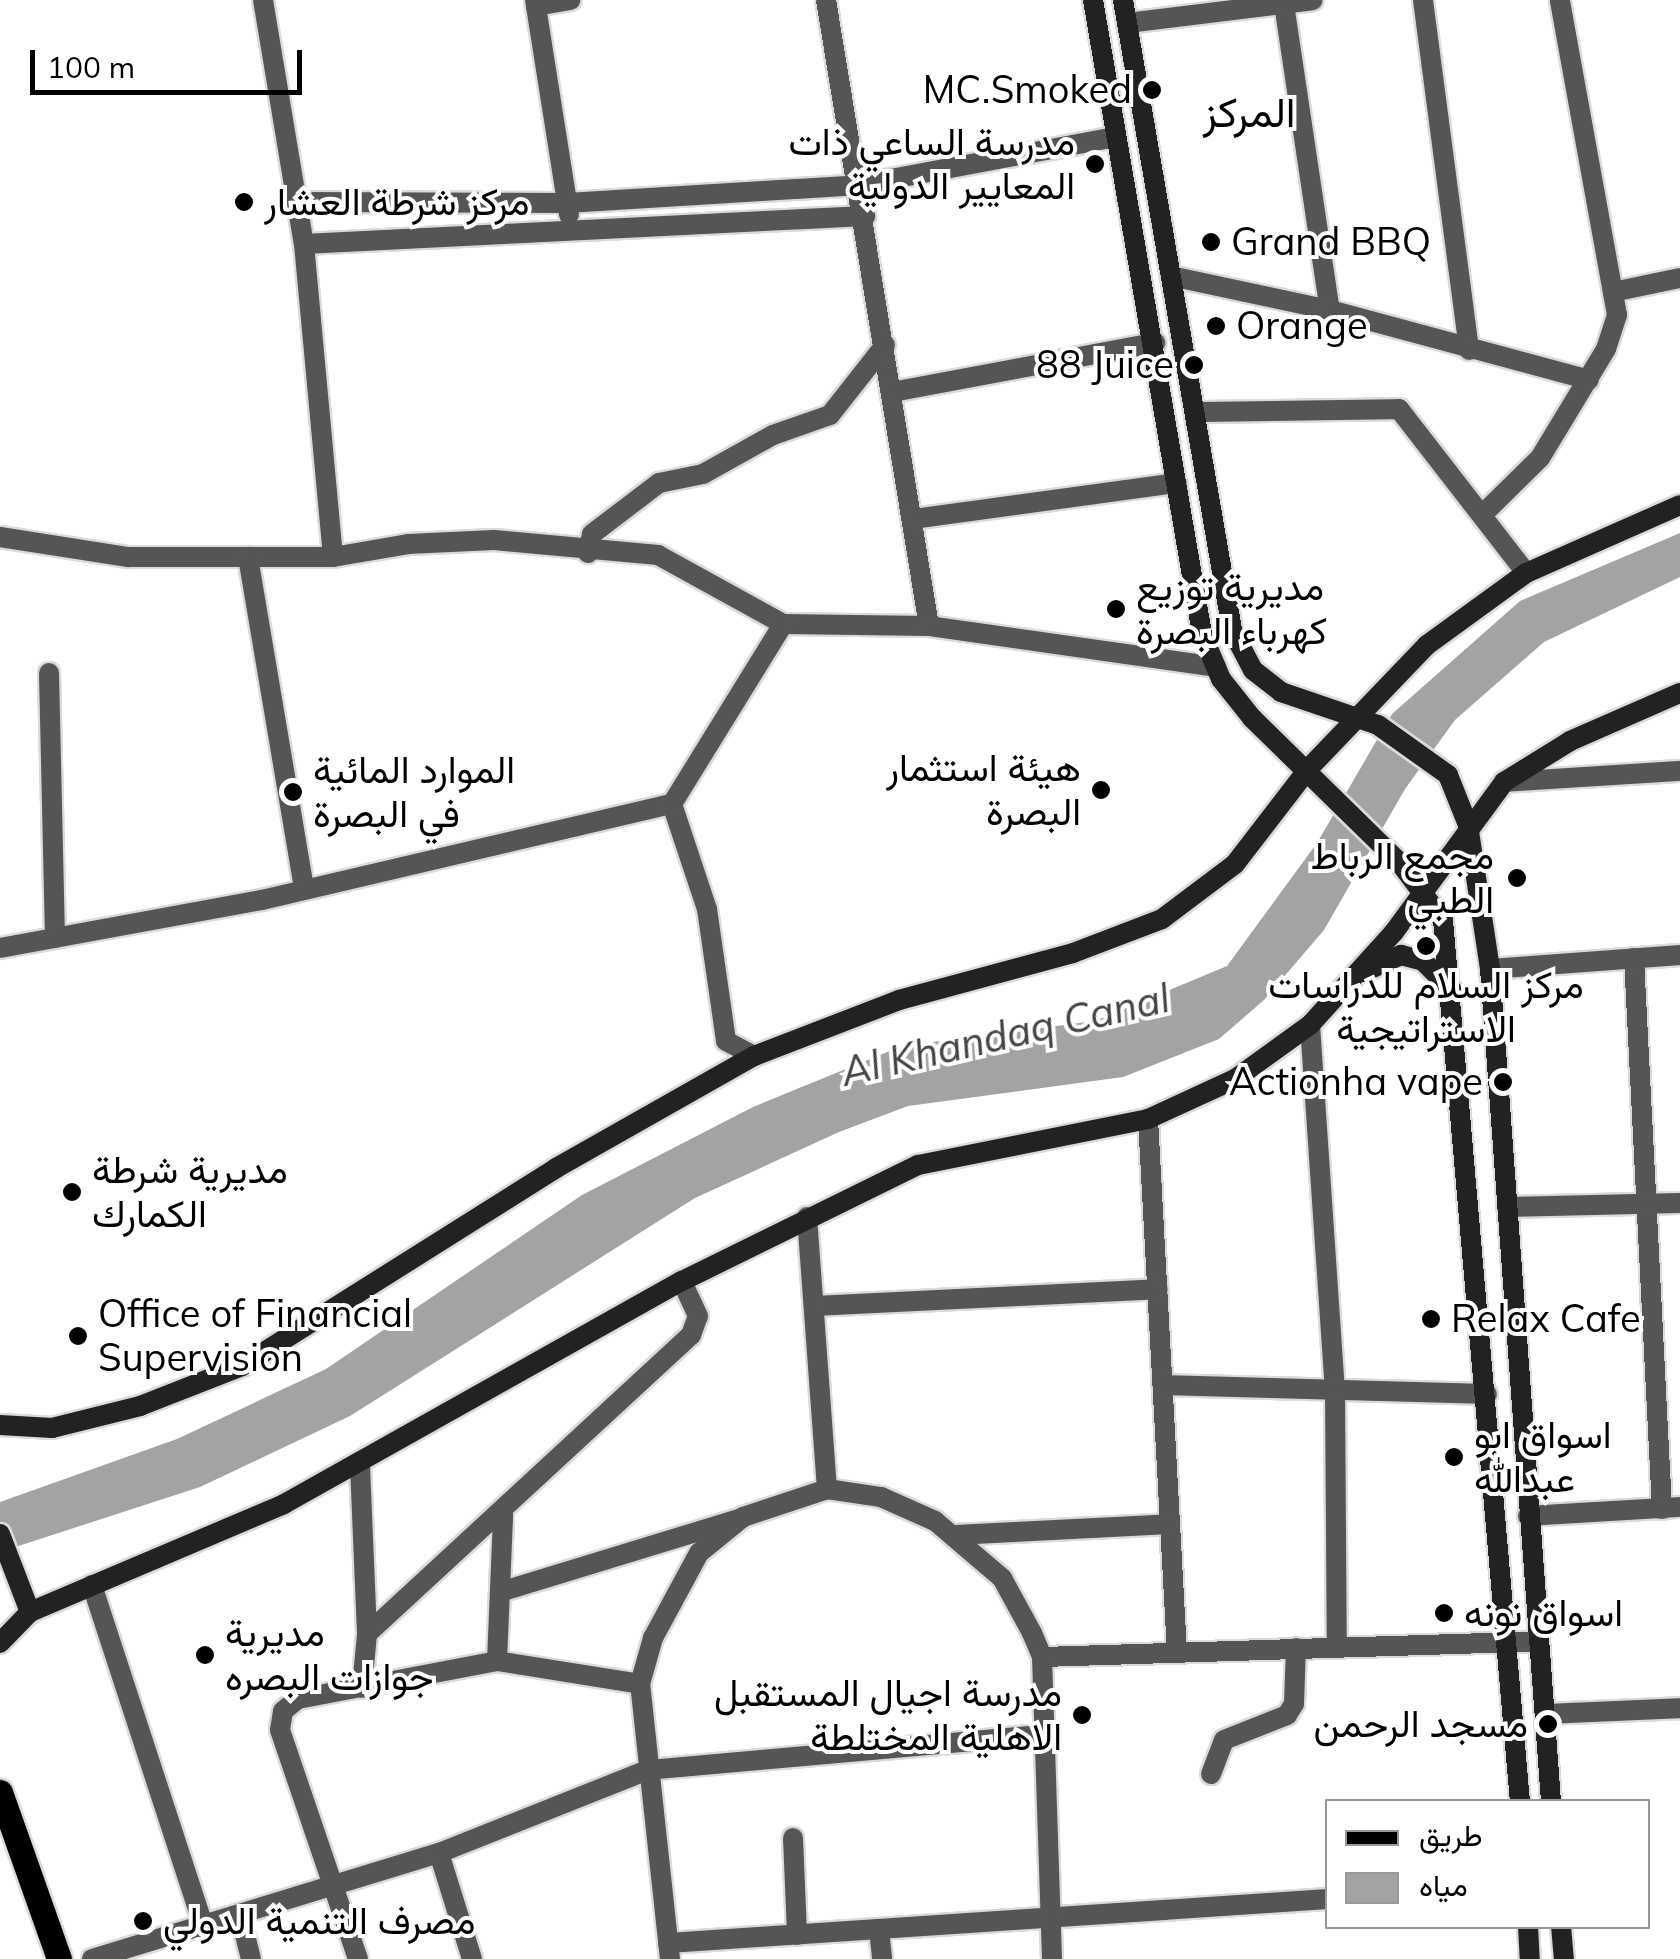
<!DOCTYPE html>
<html>
<head>
<meta charset="utf-8">
<style>
	body { margin:0 }
	#map { position:relative; width:1680px; height:1959px; overflow:hidden; background:#fff; font-family:Mulish,Vazirmatn,sans-serif }
	div>[style] { position:absolute }
	.water>* { inset:0; background:#a3a3a3 }
	.roads { filter:drop-shadow(2px 0 #dbdbdb) drop-shadow(-2px 0 #dbdbdb) drop-shadow(0 2px #dbdbdb) drop-shadow(0 -2px #dbdbdb) }
	.minor>* { height:20px; margin:-10px; padding:0 10px; transform-origin:10px; border-radius:10px; background:#555 }
	.tertiary>* { height:20px; margin:-10px; padding:0 10px; transform-origin:10px; border-radius:10px; background:#555 }
	.secondary>* { height:20px; margin:-10px; padding:0 10px; transform-origin:10px; border-radius:10px; background:#222 }
	.primary>* { height:25px; margin:-12.5px; padding:0 12.5px; transform-origin:12.5px; border-radius:12.5px; background:#000 }
	.dots>* { width:28px; height:28px; translate:-50% -50%; box-sizing:border-box; border:5px solid #fff; border-radius:50% }
	span { translate:-50% -50%; white-space:nowrap; text-align:center; line-height:1.15; -webkit-text-stroke:8px #fff; paint-order:stroke }
	.poi-label { font-size:38px; color:#000 }
	.right { translate:-100% -50%; text-align:right }
	.left { translate:0 -50%; text-align:left }
	.water-label { font-size:40px; color:#444; font-style:italic }
	.quarter-label { font-size:42px; color:#000 }
	.legend { position:absolute; left:1325px; top:1799px; width:325px; height:130px; box-sizing:border-box; background:#fff; border:2px solid #999; margin:0; padding:12px 18px; list-style:none; font-size:30px; color:#000 }
	.legend li { display:flex; align-items:center; gap:20px; height:50px }
	.legend b { width:50px; border:2px solid #999 }
	.scale { position:absolute; left:30px; top:50px; width:272px; height:45px; box-sizing:border-box; border:5px solid #000; border-top:0; padding-left:12px; font-size:30px; line-height:35px; white-space:nowrap; color:#000; -webkit-text-stroke:8px #fff; paint-order:stroke }
</style>
</head>
<body>
<div id="map">
	<div class="water">
		<i style="clip-path:polygon(1680px 533px,1680px 577px,1544px 642px,1455px 720px,1405px 789px,1324px 930px,1264px 1000px,1219px 1039px,1123px 1077px,908px 1106px,839px 1132px,695px 1198px,350px 1416px,200px 1487px,0 1552px,0 1502px,177px 1439px,326px 1369px,582px 1195px,753px 1107px,902px 1046px,1095px 1021px,1227px 966px,1317px 843px,1392px 714px,1520px 601px)"></i>
	</div>
	<div class="roads">
		<div class="minor">
			<i style="left:263px;top:0;width:247px;rotate:80.5deg"></i>
			<i style="left:304px;top:244px;width:314px;rotate:84.7deg"></i>
			<i style="left:535px;top:0;width:217px;rotate:81deg"></i>
			<i style="left:826px;top:0;width:634px;rotate:80.66deg"></i>
			<i style="left:1423px;top:0;width:353px;rotate:82.5deg"></i>
			<i style="left:1284px;top:4px;width:309px;rotate:81.5deg"></i>
			<i style="left:536px;top:6px;width:35px;rotate:-10deg"></i>
			<i style="left:1127px;top:23px;width:187px;rotate:-7deg"></i>
			<i style="left:298px;top:202px;width:269px;rotate:0.2deg"></i>
			<i style="left:567px;top:203px;width:293px;rotate:-3.5deg"></i>
			<i style="left:859px;top:185px;width:261px;rotate:-10.6deg"></i>
			<i style="left:304px;top:244px;width:562px;rotate:-2.86deg"></i>
			<i style="left:1171px;top:276px;width:163px;rotate:12.1deg"></i>
			<i style="left:1330px;top:310px;width:268px;rotate:15.1deg"></i>
			<i style="left:1613px;top:292px;width:68px;rotate:-11.8deg"></i>
			<i style="left:892px;top:392px;width:268px;rotate:-10.6deg"></i>
			<i style="left:1196px;top:412px;width:203px;rotate:-0.8deg"></i>
			<i style="left:1399px;top:409px;width:207px;rotate:52.2deg"></i>
			<i style="left:1482px;top:515px;width:81px;rotate:-44.5deg"></i>
			<i style="left:1540px;top:458px;width:127px;rotate:-58.8deg"></i>
			<i style="left:1606px;top:349px;width:36px;rotate:-72deg"></i>
			<i style="left:1617px;top:315px;width:320px;rotate:-100.3deg"></i>
			<i style="left:913px;top:519px;width:266px;rotate:-7.8deg"></i>
			<i style="left:0;top:537px;width:130px;rotate:8.9deg"></i>
			<i style="left:128px;top:557px;width:205px"></i>
			<i style="left:333px;top:557px;width:76px;rotate:-9.8deg"></i>
			<i style="left:408px;top:544px;width:86px;rotate:-2.7deg"></i>
			<i style="left:494px;top:540px;width:165px;rotate:5.2deg"></i>
			<i style="left:658px;top:555px;width:143px;rotate:28.9deg"></i>
			<i style="left:783px;top:624px;width:146px;rotate:0.8deg"></i>
			<i style="left:929px;top:626px;width:290px;rotate:8.1deg"></i>
			<i style="left:588px;top:553px;width:19px;rotate:-78deg"></i>
			<i style="left:592px;top:534px;width:84px;rotate:-37.3deg"></i>
			<i style="left:659px;top:483px;width:45px;rotate:-11.6deg"></i>
			<i style="left:703px;top:474px;width:80px;rotate:-29.1deg"></i>
			<i style="left:773px;top:435px;width:60px;rotate:-19.3deg"></i>
			<i style="left:830px;top:415px;width:89px;rotate:-51.8deg"></i>
			<i style="left:248px;top:557px;width:337px;rotate:80.4deg"></i>
			<i style="left:49px;top:673px;width:265px;rotate:88.7deg"></i>
			<i style="left:1504px;top:782px;width:176px;rotate:-3.6deg"></i>
			<i style="left:672px;top:804px;width:111px;rotate:71.6deg"></i>
			<i style="left:707px;top:909px;width:133px;rotate:81.8deg"></i>
			<i style="left:726px;top:1041px;width:32px;rotate:28deg"></i>
			<i style="left:0;top:948px;width:266px;rotate:-10.4deg"></i>
			<i style="left:262px;top:900px;width:421px;rotate:-13.2deg"></i>
			<i style="left:672px;top:804px;width:211px;rotate:-58.3deg"></i>
			<i style="left:1634px;top:958px;width:552px;rotate:87.09deg"></i>
			<i style="left:1490px;top:969px;width:191px;rotate:-4.2deg"></i>
			<i style="left:1310px;top:1025px;width:366px;rotate:86.1deg"></i>
			<i style="left:1335px;top:1390px;width:256px;rotate:89.6deg"></i>
			<i style="left:1148px;top:1119px;width:534px;rotate:86.89deg"></i>
			<i style="left:1507px;top:1207px;width:173px;rotate:-1.3deg"></i>
			<i style="left:814px;top:1306px;width:344px;rotate:-2.8deg"></i>
			<i style="left:1163px;top:1385px;width:324px;rotate:1.6deg"></i>
			<i style="left:360px;top:1466px;width:168px;rotate:87.6deg"></i>
			<i style="left:367px;top:1634px;width:54px;rotate:95.3deg"></i>
			<i style="left:1528px;top:1516px;width:152px;rotate:-3.4deg"></i>
			<i style="left:955px;top:1535px;width:215px;rotate:-2.9deg"></i>
			<i style="left:92px;top:1585px;width:361px;rotate:71.9deg"></i>
			<i style="left:500px;top:1592px;width:253px;rotate:-17deg"></i>
			<i style="left:367px;top:1634px;width:441px;rotate:-42.7deg"></i>
			<i style="left:691px;top:1335px;width:20px;rotate:-70deg"></i>
			<i style="left:698px;top:1316px;width:38px;rotate:-115deg"></i>
			<i style="left:1042px;top:1657px;width:496px;rotate:-1.8deg"></i>
			<i style="left:497px;top:1661px;width:146px;rotate:-87.6deg"></i>
			<i style="left:1545px;top:1714px;width:135px;rotate:-2.5deg"></i>
			<i style="left:1211px;top:1774px;width:36px;rotate:-69deg"></i>
			<i style="left:1224px;top:1740px;width:68px;rotate:-21.6deg"></i>
			<i style="left:1287px;top:1715px;width:13px;rotate:-58deg"></i>
			<i style="left:1294px;top:1704px;width:56px;rotate:-88deg"></i>
			<i style="left:793px;top:1838px;width:97px;rotate:87.6deg"></i>
			<i style="left:439px;top:1853px;width:111px;rotate:72.7deg"></i>
			<i style="left:241px;top:1919px;width:41px;rotate:76deg"></i>
			<i style="left:879px;top:1929px;width:30px;rotate:84deg"></i>
			<i style="left:668px;top:1943px;width:661px;rotate:-3.81deg"></i>
			<i style="left:92px;top:1959px;width:363px;rotate:-17deg"></i>
			<i style="left:439px;top:1853px;width:225px;rotate:-21.7deg"></i>
			<i style="left:648px;top:1770px;width:398px;rotate:-5.1deg"></i>
			<i style="left:358px;top:1959px;width:242px;rotate:-108.8deg"></i>
			<i style="left:280px;top:1730px;width:19px;rotate:-81deg"></i>
			<i style="left:283px;top:1711px;width:19px;rotate:-39deg"></i>
			<i style="left:298px;top:1699px;width:203px;rotate:-10.8deg"></i>
			<i style="left:497px;top:1661px;width:145px;rotate:9.1deg"></i>
		</div>
		<div class="tertiary">
			<i style="left:807px;top:1217px;width:273px;rotate:85.8deg"></i>
			<i style="left:670px;top:1959px;width:277px;rotate:-96.2deg"></i>
			<i style="left:640px;top:1684px;width:48px;rotate:-74.2deg"></i>
			<i style="left:653px;top:1638px;width:97px;rotate:-61.6deg"></i>
			<i style="left:699px;top:1553px;width:57px;rotate:-39.3deg"></i>
			<i style="left:743px;top:1517px;width:89px;rotate:-18.4deg"></i>
			<i style="left:827px;top:1489px;width:55px;rotate:8.4deg"></i>
			<i style="left:881px;top:1497px;width:59px;rotate:24deg"></i>
			<i style="left:935px;top:1521px;width:88px;rotate:40.4deg"></i>
			<i style="left:1002px;top:1578px;width:63px;rotate:61.4deg"></i>
			<i style="left:1032px;top:1633px;width:26px;rotate:67deg"></i>
			<i style="left:1042px;top:1657px;width:302px;rotate:88.1deg"></i>
		</div>
		<div class="secondary">
			<i style="left:1093px;top:0;width:643px;rotate:80.24deg"></i>
			<i style="left:1202px;top:634px;width:49px;rotate:67.1deg"></i>
			<i style="left:1221px;top:679px;width:50px;rotate:51.5deg"></i>
			<i style="left:1252px;top:718px;width:207px;rotate:44.4deg"></i>
			<i style="left:1400px;top:863px;width:71px;rotate:53deg"></i>
			<i style="left:1443px;top:920px;width:885px;rotate:85.01deg"></i>
			<i style="left:1123px;top:0;width:639px;rotate:80.18deg"></i>
			<i style="left:1232px;top:630px;width:45px;rotate:62.3deg"></i>
			<i style="left:1253px;top:670px;width:36px;rotate:38deg"></i>
			<i style="left:1281px;top:692px;width:102px;rotate:18.8deg"></i>
			<i style="left:1378px;top:725px;width:86px;rotate:35.5deg"></i>
			<i style="left:1448px;top:775px;width:54px;rotate:68.2deg"></i>
			<i style="left:1468px;top:825px;width:146px;rotate:81.3deg"></i>
			<i style="left:1490px;top:969px;width:835px;rotate:85.81deg"></i>
			<i style="left:1364px;top:972px;width:41px;rotate:-24.7deg"></i>
			<i style="left:1401px;top:955px;width:23px;rotate:15deg"></i>
			<i style="left:1423px;top:961px;width:42px;rotate:45deg"></i>
			<i style="left:0;top:1425px;width:52px;rotate:3.3deg"></i>
			<i style="left:52px;top:1428px;width:91px;rotate:-14deg"></i>
			<i style="left:140px;top:1406px;width:110px;rotate:-21.4deg"></i>
			<i style="left:242px;top:1366px;width:371px;rotate:-32.2deg"></i>
			<i style="left:556px;top:1168px;width:227px;rotate:-29.5deg"></i>
			<i style="left:754px;top:1056px;width:155px;rotate:-21.1deg"></i>
			<i style="left:899px;top:1000px;width:180px;rotate:-15.1deg"></i>
			<i style="left:1073px;top:953px;width:95px;rotate:-20.9deg"></i>
			<i style="left:1162px;top:919px;width:91px;rotate:-37deg"></i>
			<i style="left:1235px;top:864px;width:121px;rotate:-52.4deg"></i>
			<i style="left:1309px;top:768px;width:170px;rotate:-46.2deg"></i>
			<i style="left:1427px;top:645px;width:122px;rotate:-36deg"></i>
			<i style="left:1526px;top:573px;width:168px;rotate:-23.8deg"></i>
			<i style="left:0;top:1534px;width:84px;rotate:69deg"></i>
			<i style="left:30px;top:1612px;width:43px;rotate:134.1deg"></i>
			<i style="left:30px;top:1612px;width:276px;rotate:-23deg"></i>
			<i style="left:284px;top:1504px;width:456px;rotate:-29.3deg"></i>
			<i style="left:682px;top:1281px;width:263px;rotate:-26.2deg"></i>
			<i style="left:918px;top:1165px;width:235px;rotate:-11.3deg"></i>
			<i style="left:1148px;top:1119px;width:96px;rotate:-24.7deg"></i>
			<i style="left:1235px;top:1079px;width:92px;rotate:-35.8deg"></i>
			<i style="left:1310px;top:1025px;width:125px;rotate:-47.9deg"></i>
			<i style="left:1394px;top:932px;width:186px;rotate:-53.7deg"></i>
			<i style="left:1504px;top:782px;width:78px;rotate:-31.8deg"></i>
			<i style="left:1570px;top:741px;width:120px;rotate:-23.6deg"></i>
			<i style="left:1528px;top:1926px;width:33px;rotate:87deg"></i>
			<i style="left:1561px;top:1926px;width:33px;rotate:85deg"></i>
		</div>
		<div class="primary">
			<i style="left:0;top:1792px;width:177px;rotate:70.5deg"></i>
		</div>
	</div>
	<div class="dots">
		<i style="left:1152px;top:90px;background:#000"></i>
		<i style="left:1095px;top:164px;background:#000"></i>
		<i style="left:244px;top:202px;background:#000"></i>
		<i style="left:1211px;top:242px;background:#000"></i>
		<i style="left:1216px;top:326px;background:#000"></i>
		<i style="left:1194px;top:365px;background:#000"></i>
		<i style="left:1116px;top:609px;background:#000"></i>
		<i style="left:1101px;top:790px;background:#000"></i>
		<i style="left:293px;top:792px;background:#000"></i>
		<i style="left:1517px;top:878px;background:#000"></i>
		<i style="left:1426px;top:946px;background:#000"></i>
		<i style="left:1503px;top:1082px;background:#000"></i>
		<i style="left:72px;top:1192px;background:#000"></i>
		<i style="left:1431px;top:1319px;background:#000"></i>
		<i style="left:78px;top:1336px;background:#000"></i>
		<i style="left:1454px;top:1457px;background:#000"></i>
		<i style="left:1444px;top:1613px;background:#000"></i>
		<i style="left:205px;top:1655px;background:#000"></i>
		<i style="left:1082px;top:1715px;background:#000"></i>
		<i style="left:1548px;top:1724px;background:#000"></i>
		<i style="left:143px;top:1921px;background:#000"></i>
	</div>
	<div class="poi-label">
		<span class="right" style="left:1132px;top:90px">MC.Smoked</span>
		<span class="right" style="left:1075px;top:164px">مدرسة الساعي ذات<br>المعايير الدولية</span>
		<span class="left" style="left:264px;top:202px">مركز شرطة العشار</span>
		<span class="left" style="left:1231px;top:242px">Grand BBQ</span>
		<span class="left" style="left:1236px;top:326px">Orange</span>
		<span class="right" style="left:1174px;top:365px">88 Juice</span>
		<span class="left" style="left:1136px;top:609px">مديرية توزيع<br>كهرباء البصرة</span>
		<span class="right" style="left:1081px;top:790px">هيئة استثمار<br>البصرة</span>
		<span class="left" style="left:313px;top:792px">الموارد المائية<br>في البصرة</span>
		<span class="right" style="left:1494px;top:878px">مجمع الرباط<br>الطبي</span>
		<span style="left:1426px;top:1007px">مركز السلام للدراسات<br>الاستراتيجية</span>
		<span class="right" style="left:1483px;top:1082px">Actionha vape</span>
		<span class="left" style="left:92px;top:1192px">مديرية شرطة<br>الكمارك</span>
		<span class="left" style="left:98px;top:1336px">Office of Financial<br>Supervision</span>
		<span class="left" style="left:1451px;top:1319px">Relax Cafe</span>
		<span class="left" style="left:1474px;top:1457px">اسواق ابو<br>عبدالله</span>
		<span class="left" style="left:1464px;top:1613px">اسواق نونه</span>
		<span class="left" style="left:225px;top:1655px">مديرية<br>جوازات البصره</span>
		<span class="right" style="left:1062px;top:1715px">مدرسة اجيال المستقبل<br>الاهلية المختلطة</span>
		<span class="right" style="left:1528px;top:1724px">مسجد الرحمن</span>
		<span class="left" style="left:163px;top:1921px">مصرف التنمية الدولي</span>
	</div>
	<div class="water-label">
		<span style="left:1005px;top:1034px;rotate:-13deg">Al Khandaq Canal</span>
	</div>
	<div class="quarter-label">
		<span style="left:1249px;top:112px">المركز</span>
	</div>
	<ul class="legend">
	<li><b style="height:12px;background:#000"></b>طريق</li>
	<li><b style="height:28px;background:#a3a3a3"></b>مياه</li>
	</ul>
	<div class="scale">100 m</div>
</div>
</body>
</html>
